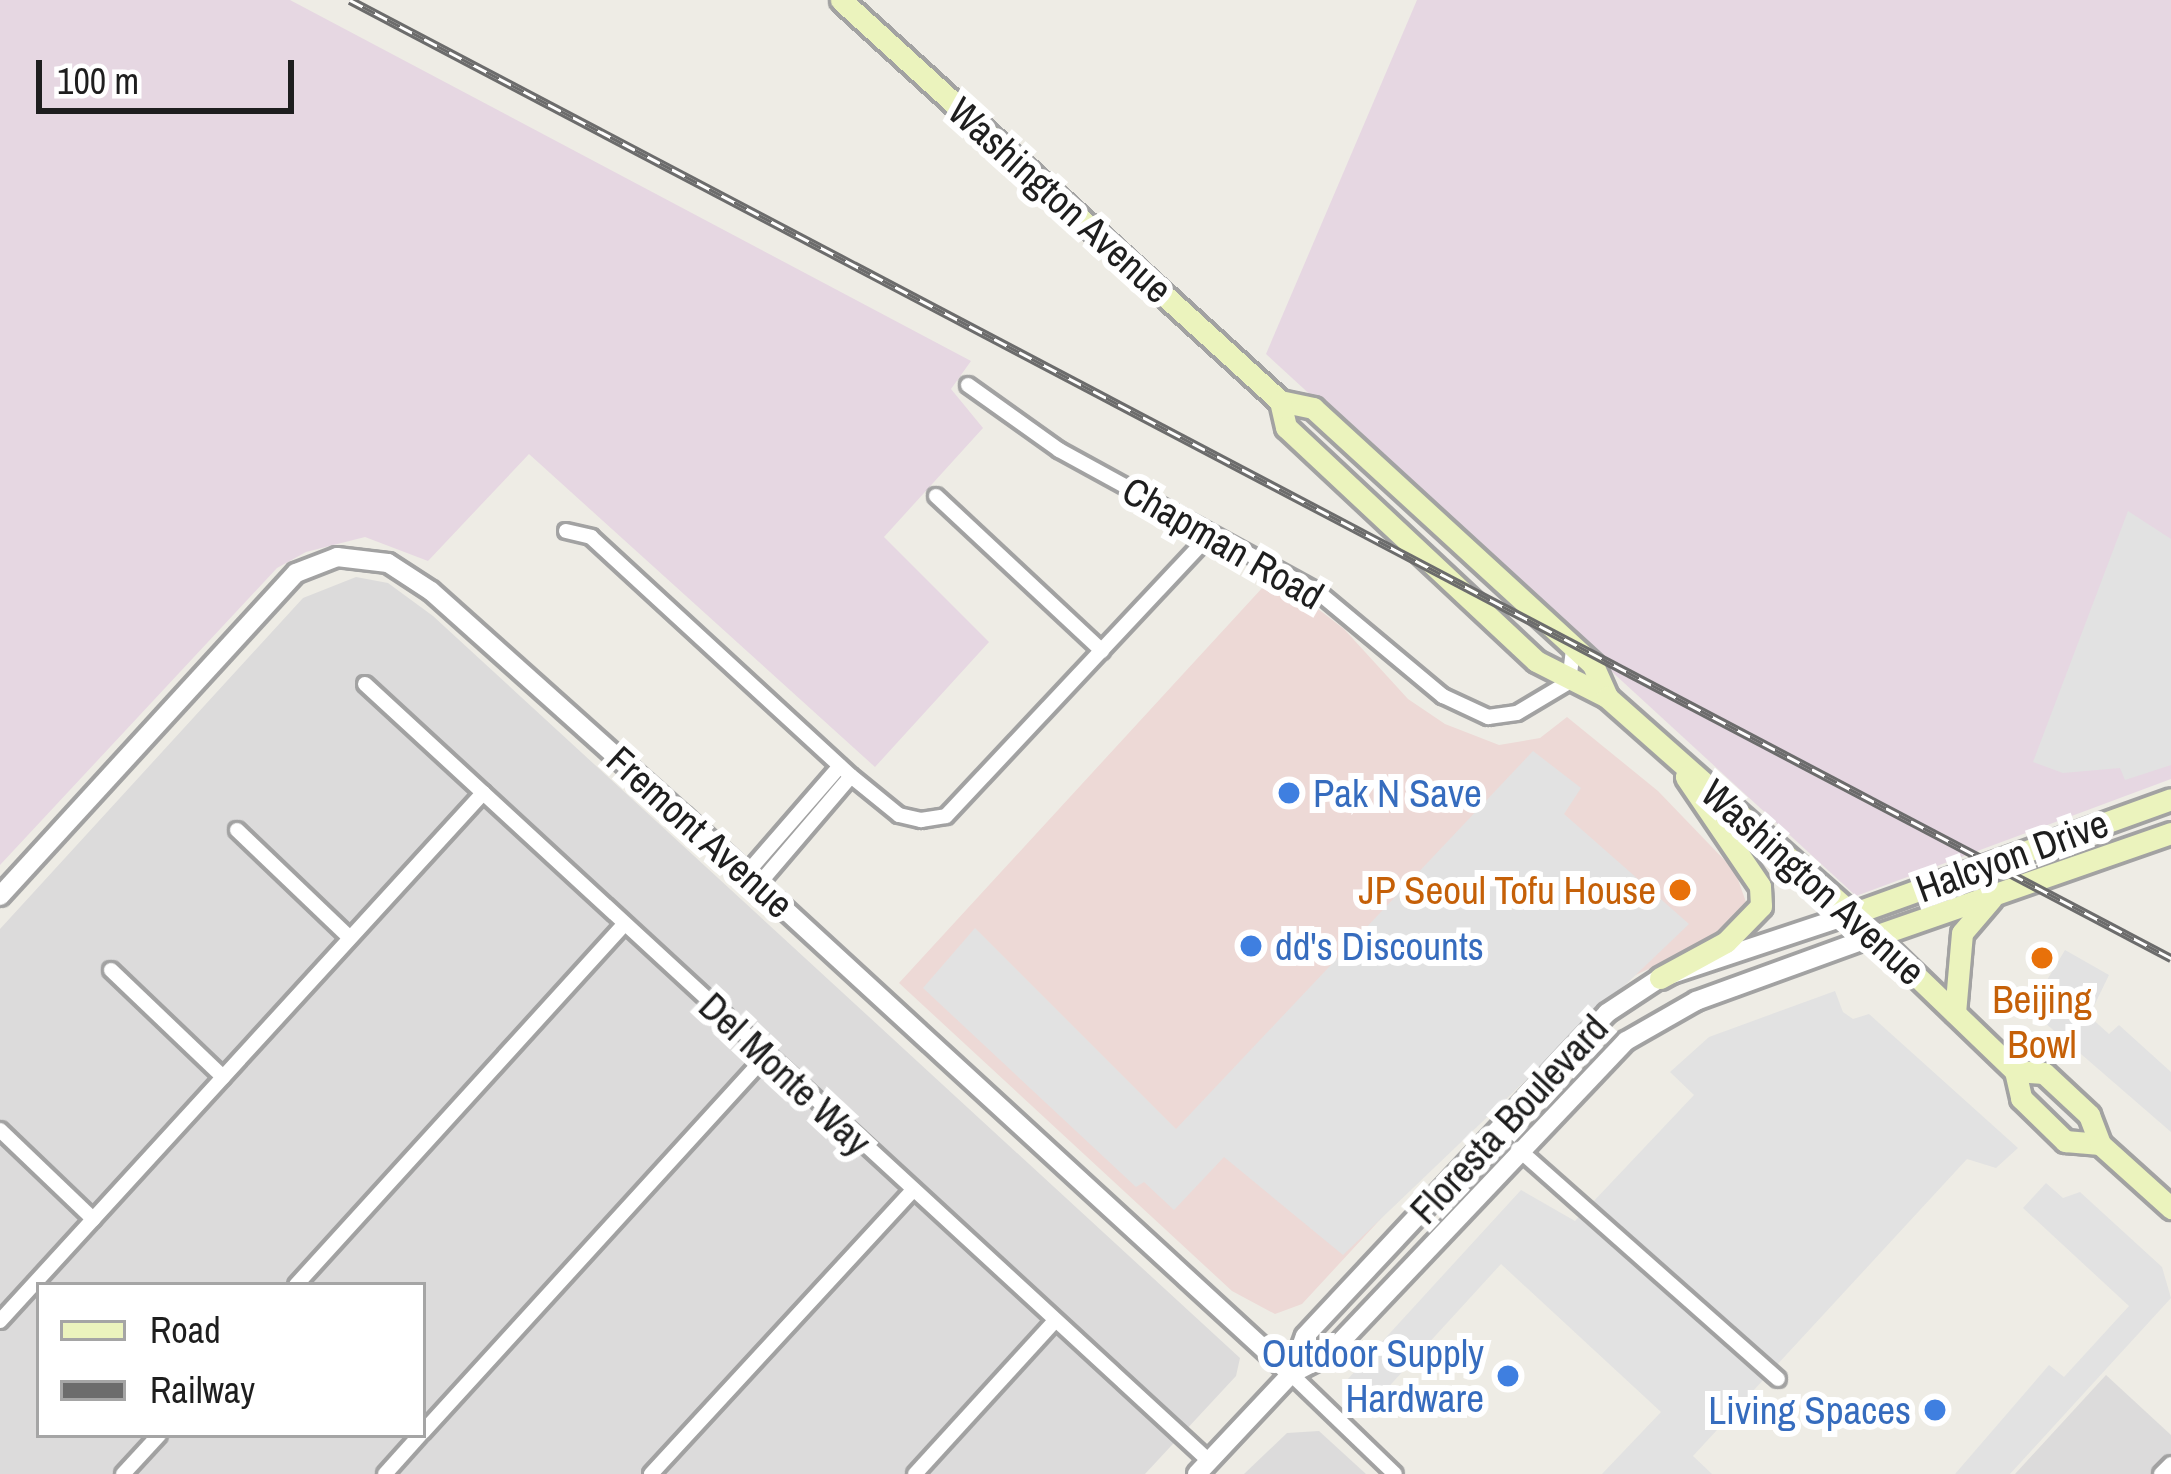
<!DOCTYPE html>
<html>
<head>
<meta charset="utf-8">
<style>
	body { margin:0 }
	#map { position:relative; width:2171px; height:1474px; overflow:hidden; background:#eeece5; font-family:"Archivo Narrow",sans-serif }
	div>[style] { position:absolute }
	.residential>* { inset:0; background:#dcdbdb }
	.commercial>* { inset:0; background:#edd9d6 }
	.industrial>* { inset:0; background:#e6d7e2 }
	.parking>* { inset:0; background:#e2e2e2 }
	.roads { filter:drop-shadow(3px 0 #a2a2a2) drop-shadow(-3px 0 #a2a2a2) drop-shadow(0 3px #a2a2a2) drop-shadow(0 -3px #a2a2a2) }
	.minor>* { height:14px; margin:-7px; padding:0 7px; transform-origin:7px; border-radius:7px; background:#fff }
	.tertiary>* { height:18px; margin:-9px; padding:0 9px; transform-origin:9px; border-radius:9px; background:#fff }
	.secondary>* { height:21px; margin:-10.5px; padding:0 10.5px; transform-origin:10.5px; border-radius:10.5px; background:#ebf3bd }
	.rail>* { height:9px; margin-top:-4.5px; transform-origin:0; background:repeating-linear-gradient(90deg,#fff 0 14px,#6c6c6c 0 28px); box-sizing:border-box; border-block:3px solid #6c6c6c }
	.dots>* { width:33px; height:33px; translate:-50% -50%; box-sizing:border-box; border:6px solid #fff; border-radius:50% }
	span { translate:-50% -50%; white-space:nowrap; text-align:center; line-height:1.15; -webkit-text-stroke:12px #fff; paint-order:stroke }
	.street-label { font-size:39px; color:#1e1e1e }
	.shop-label { font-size:39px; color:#366cbe }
	.left { translate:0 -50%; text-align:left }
	.right { translate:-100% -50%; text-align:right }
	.food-label { font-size:39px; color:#c56008 }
	.legend { position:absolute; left:36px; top:1282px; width:390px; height:156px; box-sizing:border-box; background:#fff; border:3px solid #a5a5a5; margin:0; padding:15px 21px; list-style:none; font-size:36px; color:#1e1e1e }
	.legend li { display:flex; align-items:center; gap:24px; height:60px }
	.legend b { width:60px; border:3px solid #a5a5a5 }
	.scale { position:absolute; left:36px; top:60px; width:258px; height:54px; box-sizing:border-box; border:6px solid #1e1e1e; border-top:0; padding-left:15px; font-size:36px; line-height:42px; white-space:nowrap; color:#1e1e1e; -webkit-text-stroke:9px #fff; paint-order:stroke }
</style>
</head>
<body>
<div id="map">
	<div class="residential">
		<i style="clip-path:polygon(evenodd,356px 577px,388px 583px,433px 616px,1240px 1358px,1236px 1376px,1145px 1474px,0 1474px,0 929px,303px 598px,356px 577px,39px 1285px,423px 1285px,423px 1435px,39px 1435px,39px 1285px)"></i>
		<i style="clip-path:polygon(2106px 1375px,2171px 1435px,2171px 1474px,2015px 1474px)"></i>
		<i style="clip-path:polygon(1319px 1431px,1366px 1474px,1244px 1474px,1287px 1433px)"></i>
	</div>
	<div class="commercial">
		<i style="clip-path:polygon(1274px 575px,1344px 629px,1408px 699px,1445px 724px,1499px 745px,1540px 738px,1567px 717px,1658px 791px,1735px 871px,1747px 905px,1726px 933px,1584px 999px,1302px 1304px,1275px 1314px,1232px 1291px,899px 983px)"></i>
	</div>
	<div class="industrial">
		<i style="clip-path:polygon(0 0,290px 0,971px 361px,951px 389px,983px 428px,884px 537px,989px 642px,875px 767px,529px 454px,428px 561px,365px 537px,306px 552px,277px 568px,0 865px)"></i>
		<i style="clip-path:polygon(1417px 0,2171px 0,2171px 779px,1856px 896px,1266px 354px)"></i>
	</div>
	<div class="parking">
		<i style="clip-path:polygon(2128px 511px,2171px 539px,2171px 765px,2125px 780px,2120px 768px,2063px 773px,2033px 762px)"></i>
		<i style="clip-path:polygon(1533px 751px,1581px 788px,1564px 814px,1689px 924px,1343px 1255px,1224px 1157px,1174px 1210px,1144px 1182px,1136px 1187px,923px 988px,975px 928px,1176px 1129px)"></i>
		<i style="clip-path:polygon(2065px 950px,2109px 975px,2089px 1016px,2109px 1034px,2119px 1025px,2171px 1072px,2171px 1132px,2036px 1015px,2041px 990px)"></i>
		<i style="clip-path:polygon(1835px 991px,1843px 1012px,1853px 1019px,1869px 1014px,2018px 1148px,1996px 1168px,1967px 1159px,1693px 1456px,1712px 1474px,1602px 1474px,1661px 1412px,1501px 1264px,1372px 1405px,1346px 1381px,1521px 1190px,1575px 1221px,1694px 1095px,1670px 1072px,1709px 1037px)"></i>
		<i style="clip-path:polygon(2046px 1183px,2063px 1198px,2080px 1192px,2162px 1267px,2171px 1298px,2010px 1474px,1955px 1474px,2049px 1365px,2064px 1377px,2129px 1306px,2023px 1208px)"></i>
	</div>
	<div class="roads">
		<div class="minor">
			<i style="left:968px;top:385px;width:112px;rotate:35.5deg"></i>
			<i style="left:1059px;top:450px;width:295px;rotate:28.7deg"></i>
			<i style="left:1318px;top:592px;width:163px;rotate:39.8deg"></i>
			<i style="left:1443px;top:696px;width:50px;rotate:25deg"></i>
			<i style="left:1488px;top:717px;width:29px;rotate:-8deg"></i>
			<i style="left:1517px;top:713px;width:61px;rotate:-30.8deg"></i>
			<i style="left:1569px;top:682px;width:35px;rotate:-83deg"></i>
			<i style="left:936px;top:496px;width:227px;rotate:43deg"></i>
			<i style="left:566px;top:531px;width:26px;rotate:13deg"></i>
			<i style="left:591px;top:537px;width:353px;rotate:42.6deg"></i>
			<i style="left:851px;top:776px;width:62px;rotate:39.1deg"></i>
			<i style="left:899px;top:815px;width:23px;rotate:13deg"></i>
			<i style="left:921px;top:820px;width:25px;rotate:-9deg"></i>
			<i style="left:946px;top:816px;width:387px;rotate:-46.8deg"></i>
			<i style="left:365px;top:684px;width:1147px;rotate:42.63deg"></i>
			<i style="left:237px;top:830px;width:156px;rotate:43.7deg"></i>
			<i style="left:746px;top:874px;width:143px;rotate:-49deg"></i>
			<i style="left:758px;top:885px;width:143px;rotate:-49.5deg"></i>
			<i style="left:111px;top:970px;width:155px;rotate:43.7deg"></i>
			<i style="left:0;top:1130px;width:129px;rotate:43.7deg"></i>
			<i style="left:1518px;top:1149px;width:347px;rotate:41.5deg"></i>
			<i style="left:296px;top:1285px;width:487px;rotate:-47.7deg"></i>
			<i style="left:0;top:1321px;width:716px;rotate:-47.55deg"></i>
			<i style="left:1291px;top:1374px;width:144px;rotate:43.9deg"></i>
			<i style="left:423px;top:1432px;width:509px;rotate:-47.63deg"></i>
			<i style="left:123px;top:1474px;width:53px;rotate:-47.3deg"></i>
			<i style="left:385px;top:1474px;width:52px;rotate:-48.1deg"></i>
			<i style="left:651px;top:1474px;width:385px;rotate:-47.3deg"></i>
			<i style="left:915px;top:1474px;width:206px;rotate:-47.6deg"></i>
			<i style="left:2161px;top:1474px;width:14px;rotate:-45deg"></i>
		</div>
		<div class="tertiary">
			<i style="left:0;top:896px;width:438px;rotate:-47.5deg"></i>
			<i style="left:296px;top:573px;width:44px;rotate:-21.3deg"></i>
			<i style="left:337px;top:557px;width:51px;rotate:6.7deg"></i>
			<i style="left:388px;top:563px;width:51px;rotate:33.1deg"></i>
			<i style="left:431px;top:591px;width:338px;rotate:41.8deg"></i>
			<i style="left:683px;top:816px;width:825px;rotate:42.54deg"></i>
			<i style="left:1291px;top:1374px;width:40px;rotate:-69.8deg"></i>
			<i style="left:1305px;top:1336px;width:442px;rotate:-46.9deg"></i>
			<i style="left:1607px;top:1013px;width:64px;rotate:-33.4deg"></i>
			<i style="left:1660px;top:978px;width:202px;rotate:-18.4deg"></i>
			<i style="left:1197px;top:1474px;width:137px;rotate:-46.8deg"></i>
			<i style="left:1291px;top:1374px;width:42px;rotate:-27.2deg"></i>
			<i style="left:1328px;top:1355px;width:433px;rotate:-46.5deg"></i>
			<i style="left:1626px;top:1041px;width:81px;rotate:-29.7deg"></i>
			<i style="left:1696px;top:1001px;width:190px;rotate:-20deg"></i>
		</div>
		<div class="secondary">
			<i style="left:841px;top:0;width:595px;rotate:42.41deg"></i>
			<i style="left:1280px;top:401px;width:34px;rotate:12deg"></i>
			<i style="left:1313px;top:408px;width:380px;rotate:42.5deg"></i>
			<i style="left:1593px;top:665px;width:35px;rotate:66deg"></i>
			<i style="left:1280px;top:401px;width:27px;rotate:77deg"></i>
			<i style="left:1286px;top:427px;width:342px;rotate:43.1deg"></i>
			<i style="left:1536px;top:661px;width:80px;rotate:26.9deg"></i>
			<i style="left:1607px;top:697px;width:327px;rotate:41.5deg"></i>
			<i style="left:1852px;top:914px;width:226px;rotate:43.9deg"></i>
			<i style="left:2015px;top:1071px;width:28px;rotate:77deg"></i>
			<i style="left:2021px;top:1098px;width:62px;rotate:44.3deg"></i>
			<i style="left:2065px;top:1141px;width:35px;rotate:5deg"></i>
			<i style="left:1852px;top:914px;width:339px;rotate:-19.8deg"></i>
			<i style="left:1875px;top:936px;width:313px;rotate:-19.2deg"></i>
			<i style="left:1660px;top:978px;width:75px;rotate:-28.6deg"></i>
			<i style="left:1726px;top:942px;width:50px;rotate:-45.8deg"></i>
			<i style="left:1761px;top:906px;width:20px;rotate:-93deg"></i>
			<i style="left:1760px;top:886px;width:132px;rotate:-124.2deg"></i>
			<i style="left:1955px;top:1013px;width:80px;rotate:-85deg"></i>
			<i style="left:1962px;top:933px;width:45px;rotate:-49.5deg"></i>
			<i style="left:2015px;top:1071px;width:29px;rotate:4deg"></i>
			<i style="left:2044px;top:1073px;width:62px;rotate:43deg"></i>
			<i style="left:2089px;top:1115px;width:31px;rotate:69deg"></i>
			<i style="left:2100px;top:1144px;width:96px;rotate:42deg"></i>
		</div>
	</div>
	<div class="rail">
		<i style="left:350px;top:0;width:2058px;rotate:27.75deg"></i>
	</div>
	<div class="dots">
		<i style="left:1289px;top:793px;background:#3f7fe0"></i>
		<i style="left:1680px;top:890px;background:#e8710a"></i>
		<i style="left:1251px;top:946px;background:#3f7fe0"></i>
		<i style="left:2042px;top:958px;background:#e8710a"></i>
		<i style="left:1508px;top:1376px;background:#3f7fe0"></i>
		<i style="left:1935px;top:1410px;background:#3f7fe0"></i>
	</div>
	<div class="street-label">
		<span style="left:1060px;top:200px;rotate:42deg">Washington Avenue</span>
		<span style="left:1223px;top:543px;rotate:30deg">Chapman Road</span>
		<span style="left:700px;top:832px;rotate:42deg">Fremont Avenue</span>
		<span style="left:2012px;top:856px;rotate:-20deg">Halcyon Drive</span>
		<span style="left:1813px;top:882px;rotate:42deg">Washington Avenue</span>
		<span style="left:785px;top:1074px;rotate:43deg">Del Monte Way</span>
		<span style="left:1509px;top:1119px;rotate:-47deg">Floresta Boulevard</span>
	</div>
	<div class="shop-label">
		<span class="left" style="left:1313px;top:793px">Pak N Save</span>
		<span class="left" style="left:1275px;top:946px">dd's Discounts</span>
		<span class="right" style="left:1484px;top:1376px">Outdoor Supply<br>Hardware</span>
		<span class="right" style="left:1911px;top:1410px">Living Spaces</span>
	</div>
	<div class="food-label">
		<span class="right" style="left:1656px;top:890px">JP Seoul Tofu House</span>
		<span style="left:2042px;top:1022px">Beijing<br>Bowl</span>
	</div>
	<ul class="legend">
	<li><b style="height:15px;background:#ebf3bd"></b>Road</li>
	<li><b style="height:15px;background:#6c6c6c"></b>Railway</li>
	</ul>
	<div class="scale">100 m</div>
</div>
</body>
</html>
